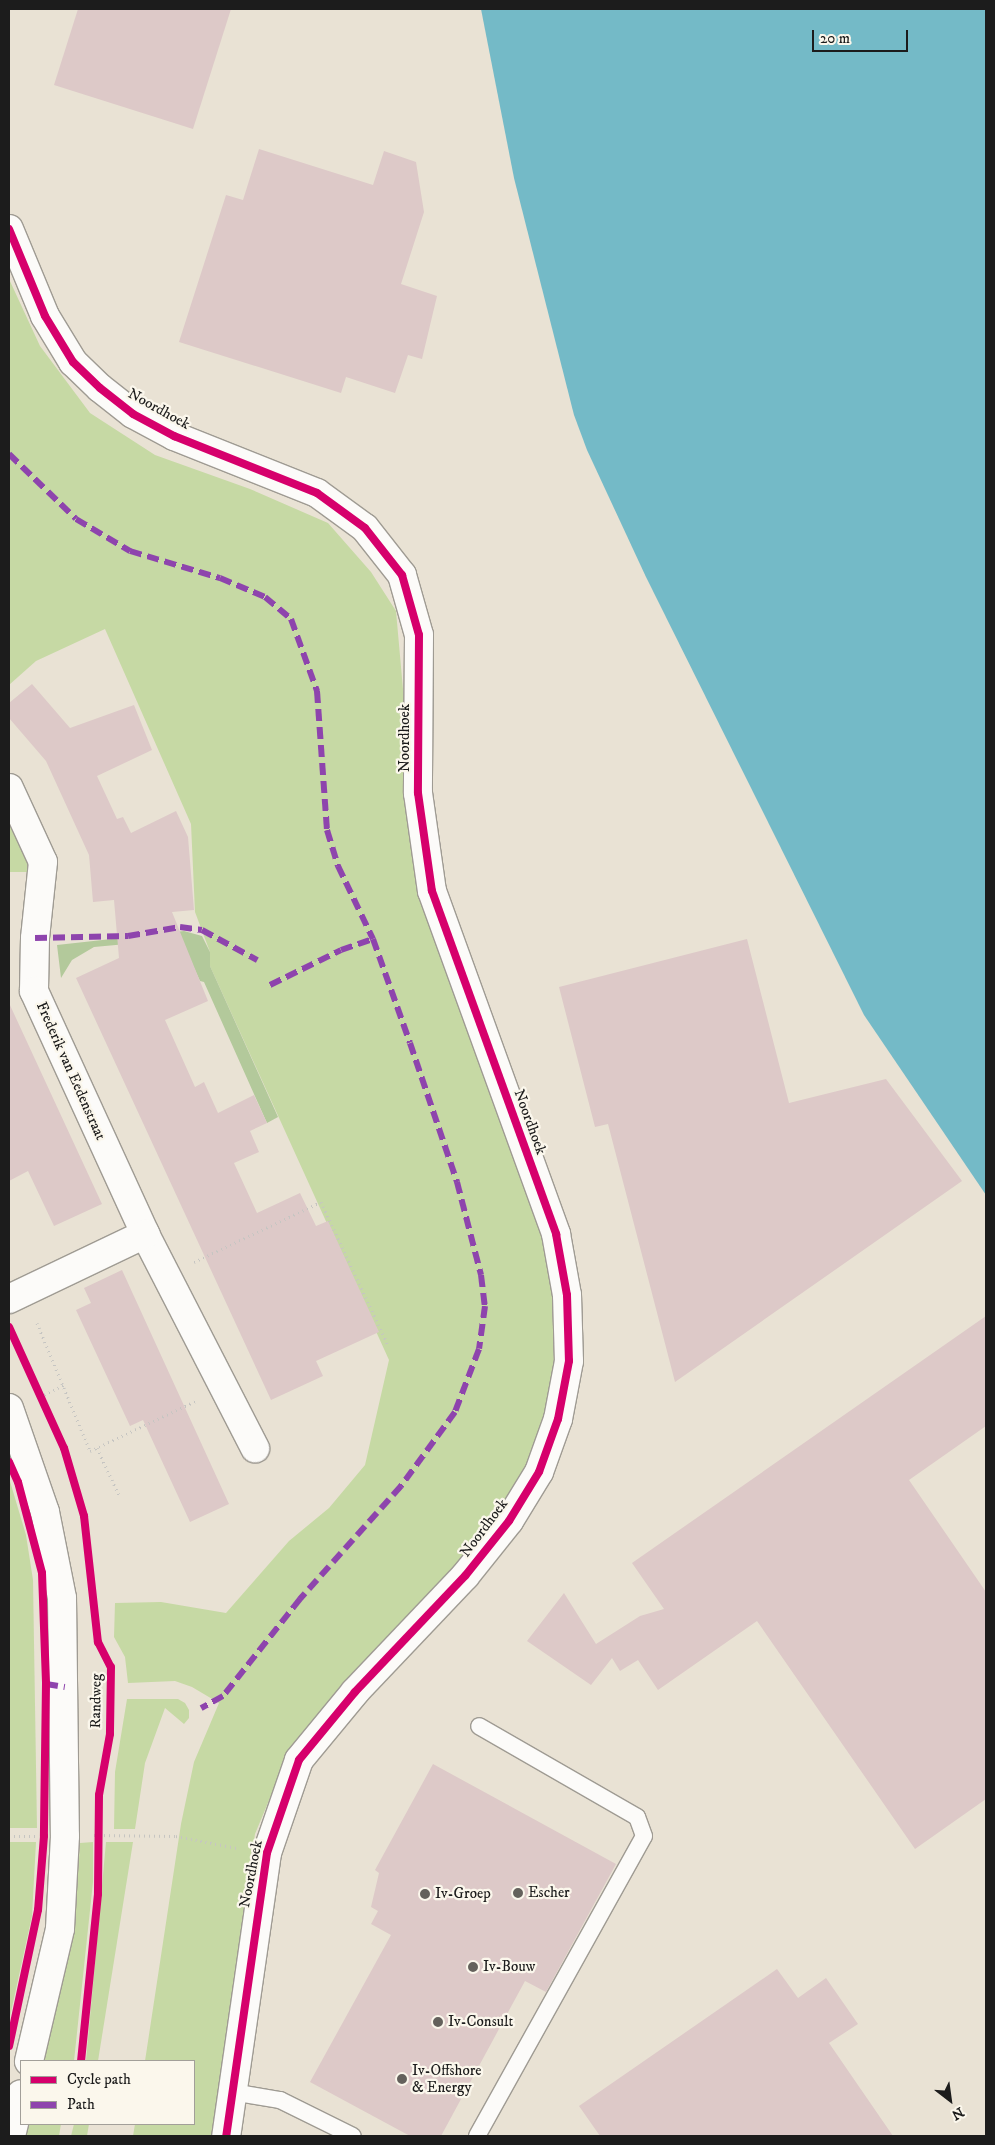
<!DOCTYPE html>
<html>
<head>
<meta charset="utf-8">
<style>
	body { margin:0 }
	#map { position:relative; width:995px; height:2145px; overflow:hidden; background:#e9e2d4; font-family:"IM FELL DW Pica",serif }
	div>[style] { position:absolute }
	.green>* { inset:0; background:#c6d9a4 }
	.forest>* { inset:0; background:#b3c99b }
	.water>* { inset:0; background:#74bac7 }
	.building>* { inset:0; background:#ddc9c8 }
	.path>* { height:3px; margin-top:-1.5px; transform-origin:0; background:repeating-linear-gradient(90deg,#c6c5c2 0 1px,transparent 0 5px) }
	.roads { filter:drop-shadow(1px 0 #9f9b93) drop-shadow(-1px 0 #9f9b93) drop-shadow(0 1px #9f9b93) drop-shadow(0 -1px #9f9b93) }
	.lane>* { height:16px; margin:-8px; padding:0 8px; transform-origin:8px; border-radius:8px; background:#fcfbf9 }
	.street>* { height:28px; margin:-14px; padding:0 14px; transform-origin:14px; border-radius:14px; background:#fcfbf9 }
	.quiet>* { height:6px; margin-top:-3px; transform-origin:0; background:repeating-linear-gradient(90deg,#8e44ad 0 12px,transparent 0 18px) }
	.cycleway>* { height:8px; margin:-4px; padding:0 4px; transform-origin:4px; border-radius:4px; background:#d6006c }
	.dots>* { width:14px; height:14px; translate:-50% -50%; box-sizing:border-box; border:2px solid #fbf7ec; border-radius:50% }
	span { translate:-50% -50%; white-space:nowrap; text-align:center; line-height:1.15; -webkit-text-stroke:4.5px #fbf7ec; paint-order:stroke }
	.street-label { font-size:15px; color:#1c1c1c }
	.poi-label { font-size:15px; color:#1c1c1c }
	.left { translate:0 -50%; text-align:left }
	.frame { position:absolute; inset:0; border:10px solid #1c1c1c; pointer-events:none }
	.legend { position:absolute; left:20px; top:2060px; width:175px; height:65px; box-sizing:border-box; background:#fbf7ec; border:1px solid #a29f99; margin:0; padding:6px 9px; list-style:none; font-size:15px; color:#1c1c1c }
	.legend li { display:flex; align-items:center; gap:10px; height:25px }
	.legend b { width:25px; border:1px solid #a29f99 }
	.north { position:absolute; left:925px; top:2075px; width:50px; height:50px; -webkit-text-stroke:4px #fbf7ec; paint-order:stroke; rotate:150deg; font-size:14px; font-weight:700; line-height:20px; text-align:center; color:#1c1c1c }
	.north::after { content:''; display:block; margin:auto; width:18px; height:22px; background:#1c1c1c; clip-path:polygon(50% 0,100% 100%,50% 72%,0 100%) }
	.scale { position:absolute; left:812px; top:30px; width:96px; height:22px; box-sizing:border-box; border:2px solid #1c1c1c; border-top:0; padding-left:6px; font-size:15px; line-height:18px; white-space:nowrap; color:#1c1c1c; -webkit-text-stroke:4px #fbf7ec; paint-order:stroke }
</style>
</head>
<body>
<div id="map">
	<div class="green">
		<i style="clip-path:polygon(9px 279px,40px 346px,90px 413px,155px 455px,250px 489px,328px 523px,371px 572px,396px 611px,414px 812px,541px 1229px,552px 1293px,554px 1364px,545px 1416px,524px 1474px,482px 1542px,287px 1757px,255px 1834px,213px 2136px,133px 2136px,135px 2124px,194px 2124px,194px 2061px,145px 2061px,181px 1824px,194px 1762px,219px 1703px,192px 1687px,175px 1681px,128px 1683px,125px 1657px,114px 1637px,115px 1603px,161px 1602px,226px 1613px,289px 1541px,329px 1508px,365px 1465px,389px 1360px,210px 966px,210px 952px,195px 912px,191px 824px,105px 629px,36px 661px,9px 685px)"></i>
		<i style="clip-path:polygon(9px 810px,27px 860px,27px 872px,9px 872px)"></i>
		<i style="clip-path:polygon(9px 1478px,26px 1535px,33px 1580px,37px 1828px,9px 1828px)"></i>
		<i style="clip-path:polygon(127px 1699px,178px 1699px,185px 1703px,189px 1710px,189px 1718px,184px 1724px,165px 1708px,145px 1763px,135px 1829px,114px 1829px,115px 1772px)"></i>
		<i style="clip-path:polygon(9px 1842px,36px 1842px,32px 1916px,9px 2021px)"></i>
		<i style="clip-path:polygon(93px 1842px,93px 1882px,74px 2061px,43px 2061px,76px 1903px,80px 1843px)"></i>
		<i style="clip-path:polygon(106px 1842px,133px 1842px,98px 2061px,86px 2061px)"></i>
		<i style="clip-path:polygon(29px 2124px,61px 2124px,59px 2136px,26px 2136px)"></i>
		<i style="clip-path:polygon(74px 2124px,89px 2124px,87px 2136px,71px 2136px)"></i>
	</div>
	<div class="forest">
		<i style="clip-path:polygon(184px 931px,202px 936px,210px 952px,210px 966px,278px 1117px,267px 1123px,204px 982px,200px 981px,181px 939px,94px 947px,72px 960px,61px 978px,57px 945px)"></i>
	</div>
	<div class="water">
		<i style="clip-path:polygon(481px 9px,986px 9px,986px 1195px,864px 1015px,646px 577px,587px 450px,574px 415px,514px 178px)"></i>
	</div>
	<div class="building">
		<i style="clip-path:polygon(78px 9px,231px 9px,193px 129px,54px 85px)"></i>
		<i style="clip-path:polygon(259px 149px,373px 185px,384px 151px,416px 162px,424px 212px,401px 284px,437px 296px,422px 359px,408px 355px,395px 393px,346px 377px,341px 393px,179px 342px,226px 195px,243px 200px)"></i>
		<i style="clip-path:polygon(32px 684px,70px 728px,134px 705px,152px 750px,97px 776px,117px 819px,123px 817px,131px 833px,176px 811px,188px 837px,194px 910px,172px 912px,208px 1001px,165px 1020px,195px 1087px,204px 1082px,218px 1113px,254px 1095px,267px 1123px,250px 1131px,259px 1152px,234px 1163px,257px 1213px,300px 1193px,316px 1226px,328px 1221px,379px 1332px,316px 1361px,323px 1376px,271px 1400px,76px 978px,119px 958px,114px 900px,93px 902px,89px 855px,46px 761px,9px 718px,9px 703px)"></i>
		<i style="clip-path:polygon(747px 939px,789px 1103px,886px 1079px,962px 1181px,675px 1382px,608px 1124px,595px 1127px,559px 987px)"></i>
		<i style="clip-path:polygon(9px 1003px,102px 1204px,54px 1226px,28px 1171px,9px 1181px)"></i>
		<i style="clip-path:polygon(122px 1270px,229px 1504px,190px 1522px,143px 1420px,130px 1426px,76px 1310px,91px 1303px,84px 1288px)"></i>
		<i style="clip-path:polygon(986px 1316px,986px 1426px,909px 1480px,986px 1592px,986px 1799px,915px 1849px,757px 1621px,658px 1690px,638px 1660px,620px 1671px,612px 1658px,591px 1685px,527px 1641px,564px 1593px,596px 1644px,640px 1616px,664px 1609px,632px 1563px)"></i>
		<i style="clip-path:polygon(433px 1764px,616px 1864px,546px 1992px,525px 1981px,441px 2136px,410px 2136px,310px 2082px,391px 1935px,371px 1924px,378px 1911px,371px 1907px,379px 1873px,375px 1870px)"></i>
		<i style="clip-path:polygon(777px 1969px,798px 1998px,826px 1978px,858px 2024px,829px 2043px,893px 2136px,600px 2136px,579px 2106px)"></i>
	</div>
	<div class="path">
		<i style="left:194px;top:1262px;width:140px;rotate:-25.3deg"></i>
		<i style="left:321px;top:1202px;width:160px;rotate:64.9deg"></i>
		<i style="left:37px;top:1323px;width:139px;rotate:67.5deg"></i>
		<i style="left:90px;top:1451px;width:119px;rotate:-25.3deg"></i>
		<i style="left:40px;top:1397px;width:27px;rotate:-27deg"></i>
		<i style="left:97px;top:1448px;width:52px;rotate:64.9deg"></i>
		<i style="left:94px;top:1835px;width:82px;rotate:0.7deg"></i>
		<i style="left:176px;top:1836px;width:62px;rotate:11.1deg"></i>
		<i style="left:9px;top:1836px;width:27px"></i>
	</div>
	<div class="roads">
		<div class="lane">
			<i style="left:232px;top:2092px;width:49px;rotate:9.5deg"></i>
			<i style="left:280px;top:2100px;width:81px;rotate:26.3deg"></i>
			<i style="left:477px;top:2136px;width:343px;rotate:-60.9deg"></i>
			<i style="left:644px;top:1836px;width:20px;rotate:-110deg"></i>
			<i style="left:637px;top:1817px;width:182px;rotate:-150.1deg"></i>
		</div>
		<div class="street">
			<i style="left:9px;top:229px;width:94px;rotate:67.5deg"></i>
			<i style="left:45px;top:316px;width:54px;rotate:58.7deg"></i>
			<i style="left:73px;top:362px;width:37px;rotate:44deg"></i>
			<i style="left:100px;top:388px;width:42px;rotate:38.2deg"></i>
			<i style="left:133px;top:414px;width:47px;rotate:28.2deg"></i>
			<i style="left:174px;top:436px;width:154px;rotate:21.7deg"></i>
			<i style="left:317px;top:493px;width:59px;rotate:36.1deg"></i>
			<i style="left:365px;top:528px;width:60px;rotate:51.8deg"></i>
			<i style="left:402px;top:575px;width:62px;rotate:74.2deg"></i>
			<i style="left:419px;top:635px;width:158px;rotate:90.4deg"></i>
			<i style="left:418px;top:793px;width:99px;rotate:81.9deg"></i>
			<i style="left:432px;top:891px;width:365px;rotate:70.1deg"></i>
			<i style="left:556px;top:1234px;width:62px;rotate:79.8deg"></i>
			<i style="left:567px;top:1295px;width:66px;rotate:88.3deg"></i>
			<i style="left:569px;top:1361px;width:59px;rotate:100.7deg"></i>
			<i style="left:558px;top:1419px;width:56px;rotate:109.7deg"></i>
			<i style="left:539px;top:1472px;width:57px;rotate:121.5deg"></i>
			<i style="left:509px;top:1521px;width:70px;rotate:128.7deg"></i>
			<i style="left:465px;top:1576px;width:160px;rotate:133.5deg"></i>
			<i style="left:355px;top:1692px;width:88px;rotate:129.5deg"></i>
			<i style="left:299px;top:1760px;width:98px;rotate:109deg"></i>
			<i style="left:267px;top:1853px;width:286px;rotate:98.2deg"></i>
			<i style="left:9px;top:788px;width:81px;rotate:65.3deg"></i>
			<i style="left:43px;top:862px;width:76px;rotate:96deg"></i>
			<i style="left:35px;top:938px;width:53px;rotate:91.1deg"></i>
			<i style="left:34px;top:991px;width:267px;rotate:65.4deg"></i>
			<i style="left:145px;top:1234px;width:241px;rotate:62.8deg"></i>
			<i style="left:9px;top:1299px;width:151px;rotate:-25.5deg"></i>
			<i style="left:9px;top:1408px;width:110px;rotate:70.9deg"></i>
			<i style="left:45px;top:1512px;width:88px;rotate:78.8deg"></i>
			<i style="left:62px;top:1598px;width:238px;rotate:89.3deg"></i>
			<i style="left:65px;top:1836px;width:93px;rotate:93.1deg"></i>
			<i style="left:60px;top:1929px;width:136px;rotate:103.2deg"></i>
			<i style="left:11px;top:2136px;width:43px;rotate:-76.6deg"></i>
		</div>
	</div>
	<div class="quiet">
		<i style="left:9px;top:454px;width:93px;rotate:44.1deg"></i>
		<i style="left:76px;top:519px;width:63px;rotate:30.7deg"></i>
		<i style="left:130px;top:551px;width:94px;rotate:16.7deg"></i>
		<i style="left:220px;top:578px;width:49px;rotate:22.9deg"></i>
		<i style="left:265px;top:597px;width:34px;rotate:40deg"></i>
		<i style="left:291px;top:619px;width:77px;rotate:70.1deg"></i>
		<i style="left:317px;top:691px;width:139px;rotate:85.9deg"></i>
		<i style="left:327px;top:830px;width:38px;rotate:73deg"></i>
		<i style="left:338px;top:866px;width:81px;rotate:64.4deg"></i>
		<i style="left:373px;top:939px;width:110px;rotate:70.4deg"></i>
		<i style="left:410px;top:1043px;width:147px;rotate:71.3deg"></i>
		<i style="left:457px;top:1182px;width:96px;rotate:75.5deg"></i>
		<i style="left:481px;top:1275px;width:31px;rotate:83deg"></i>
		<i style="left:485px;top:1306px;width:43px;rotate:97.9deg"></i>
		<i style="left:479px;top:1349px;width:67px;rotate:110.9deg"></i>
		<i style="left:455px;top:1412px;width:92px;rotate:126.1deg"></i>
		<i style="left:401px;top:1486px;width:152px;rotate:131.8deg"></i>
		<i style="left:300px;top:1599px;width:124px;rotate:128.4deg"></i>
		<i style="left:223px;top:1696px;width:25px;rotate:151deg"></i>
		<i style="left:35px;top:938px;width:93px;rotate:-1.2deg"></i>
		<i style="left:128px;top:936px;width:53px;rotate:-9.8deg"></i>
		<i style="left:180px;top:927px;width:22px;rotate:8deg"></i>
		<i style="left:202px;top:930px;width:63px;rotate:28.6deg"></i>
		<i style="left:270px;top:985px;width:79px;rotate:-26.2deg"></i>
		<i style="left:341px;top:950px;width:34px;rotate:-19deg"></i>
		<i style="left:46px;top:1684px;width:19px;rotate:9deg"></i>
	</div>
	<div class="cycleway">
		<i style="left:9px;top:229px;width:94px;rotate:67.5deg"></i>
		<i style="left:45px;top:316px;width:54px;rotate:58.7deg"></i>
		<i style="left:73px;top:362px;width:37px;rotate:44deg"></i>
		<i style="left:100px;top:388px;width:42px;rotate:38.2deg"></i>
		<i style="left:133px;top:414px;width:47px;rotate:28.2deg"></i>
		<i style="left:174px;top:436px;width:154px;rotate:21.7deg"></i>
		<i style="left:317px;top:493px;width:59px;rotate:36.1deg"></i>
		<i style="left:365px;top:528px;width:60px;rotate:51.8deg"></i>
		<i style="left:402px;top:575px;width:62px;rotate:74.2deg"></i>
		<i style="left:419px;top:635px;width:158px;rotate:90.4deg"></i>
		<i style="left:418px;top:793px;width:99px;rotate:81.9deg"></i>
		<i style="left:432px;top:891px;width:365px;rotate:70.1deg"></i>
		<i style="left:556px;top:1234px;width:62px;rotate:79.8deg"></i>
		<i style="left:567px;top:1295px;width:66px;rotate:88.3deg"></i>
		<i style="left:569px;top:1361px;width:59px;rotate:100.7deg"></i>
		<i style="left:558px;top:1419px;width:56px;rotate:109.7deg"></i>
		<i style="left:539px;top:1472px;width:57px;rotate:121.5deg"></i>
		<i style="left:509px;top:1521px;width:70px;rotate:128.7deg"></i>
		<i style="left:465px;top:1576px;width:160px;rotate:133.5deg"></i>
		<i style="left:355px;top:1692px;width:88px;rotate:129.5deg"></i>
		<i style="left:299px;top:1760px;width:98px;rotate:109deg"></i>
		<i style="left:267px;top:1853px;width:286px;rotate:98.2deg"></i>
		<i style="left:9px;top:1327px;width:133px;rotate:65.6deg"></i>
		<i style="left:64px;top:1448px;width:71px;rotate:73.6deg"></i>
		<i style="left:84px;top:1516px;width:127px;rotate:83.7deg"></i>
		<i style="left:98px;top:1642px;width:28px;rotate:63deg"></i>
		<i style="left:111px;top:1667px;width:67px;rotate:90.9deg"></i>
		<i style="left:110px;top:1734px;width:62px;rotate:100.2deg"></i>
		<i style="left:99px;top:1795px;width:99px;rotate:90.6deg"></i>
		<i style="left:98px;top:1894px;width:168px;rotate:95.8deg"></i>
		<i style="left:9px;top:1462px;width:22px;rotate:66deg"></i>
		<i style="left:18px;top:1482px;width:94px;rotate:75.2deg"></i>
		<i style="left:42px;top:1573px;width:111px;rotate:87.9deg"></i>
		<i style="left:46px;top:1684px;width:152px;rotate:90.8deg"></i>
		<i style="left:44px;top:1836px;width:74px;rotate:94.6deg"></i>
		<i style="left:38px;top:1910px;width:139px;rotate:102deg"></i>
	</div>
	<div class="dots">
		<i style="left:518px;top:1893px;background:#64615c"></i>
		<i style="left:425px;top:1894px;background:#64615c"></i>
		<i style="left:473px;top:1967px;background:#64615c"></i>
		<i style="left:438px;top:2022px;background:#64615c"></i>
		<i style="left:402px;top:2079px;background:#64615c"></i>
	</div>
	<div class="street-label">
		<span style="left:159px;top:409px;rotate:29deg">Noordhoek</span>
		<span style="left:405px;top:738px;rotate:-90deg">Noordhoek</span>
		<span style="left:71px;top:1071px;rotate:66deg">Frederik van Eedenstraat</span>
		<span style="left:530px;top:1122px;rotate:70deg">Noordhoek</span>
		<span style="left:484px;top:1528px;rotate:-53deg">Noordhoek</span>
		<span style="left:96px;top:1701px;rotate:-89deg">Randweg</span>
		<span style="left:251px;top:1874px;rotate:-79deg">Noordhoek</span>
	</div>
	<div class="poi-label">
		<span class="left" style="left:528px;top:1893px">Escher</span>
		<span class="left" style="left:435px;top:1894px">Iv-Groep</span>
		<span class="left" style="left:483px;top:1967px">Iv-Bouw</span>
		<span class="left" style="left:448px;top:2022px">Iv-Consult</span>
		<span class="left" style="left:412px;top:2079px">Iv-Offshore<br>&amp; Energy</span>
	</div>
	<div class="frame"></div>
	<ul class="legend">
	<li><b style="height:6px;background:#d6006c"></b>Cycle path</li>
	<li><b style="height:6px;background:#8e44ad"></b>Path</li>
	</ul>
	<div class="north">N</div>
	<div class="scale">20 m</div>
</div>
</body>
</html>
